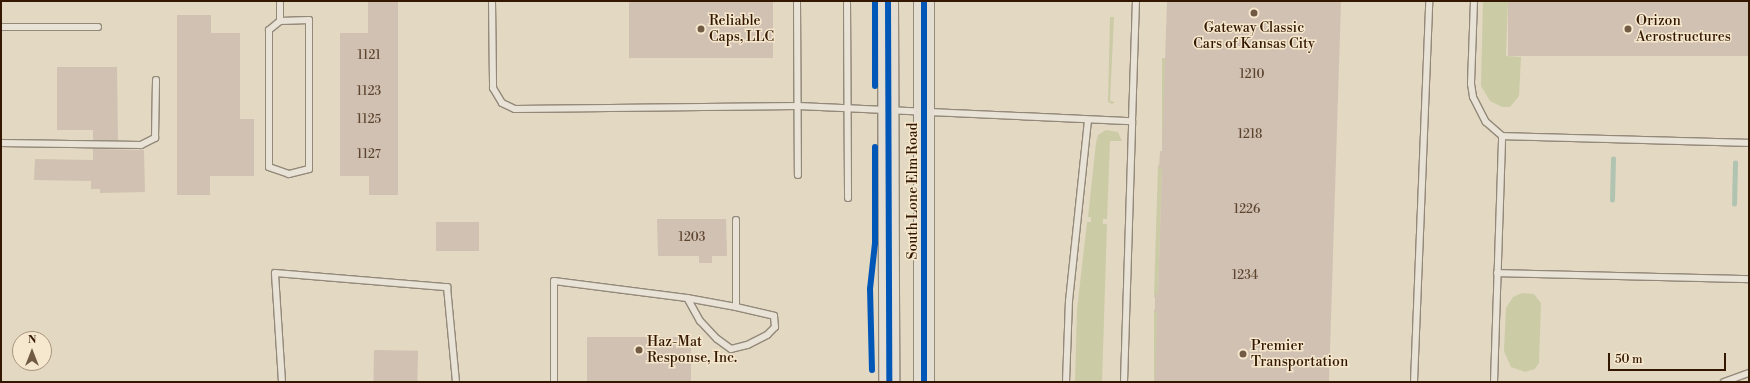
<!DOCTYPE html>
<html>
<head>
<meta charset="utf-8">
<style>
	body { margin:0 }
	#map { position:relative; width:1750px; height:383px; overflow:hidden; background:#e3d8c2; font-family:"Libre Bodoni",serif }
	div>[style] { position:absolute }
	.green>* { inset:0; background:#cbcba6; transform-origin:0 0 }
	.stream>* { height:4.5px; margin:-2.25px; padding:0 2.25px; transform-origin:2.25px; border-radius:2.25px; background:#b1c4b2 }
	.building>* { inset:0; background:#d1c1b2; transform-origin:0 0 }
	.roads { filter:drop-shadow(1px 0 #938979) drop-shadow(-1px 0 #938979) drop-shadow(0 1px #938979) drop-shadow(0 -1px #938979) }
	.lane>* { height:6px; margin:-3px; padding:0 3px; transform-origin:3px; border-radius:3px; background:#e8e2d7 }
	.primary>* { height:20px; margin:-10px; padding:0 10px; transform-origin:10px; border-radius:10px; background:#e4ddd1 }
	.cycleway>* { height:6px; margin:-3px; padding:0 3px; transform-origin:3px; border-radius:3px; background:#0057b8 }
	.dots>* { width:11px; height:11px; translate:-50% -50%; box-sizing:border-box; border:2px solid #f6e8ce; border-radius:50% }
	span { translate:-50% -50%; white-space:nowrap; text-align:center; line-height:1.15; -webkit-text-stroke:3px #f6e8ce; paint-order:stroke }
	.number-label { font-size:12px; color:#5c432e }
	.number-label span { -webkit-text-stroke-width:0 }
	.poi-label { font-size:14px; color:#331700 }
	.left { translate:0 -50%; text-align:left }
	.street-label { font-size:14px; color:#331700 }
	.frame { position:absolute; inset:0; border:2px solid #331700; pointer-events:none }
	.north { position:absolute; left:12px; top:331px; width:40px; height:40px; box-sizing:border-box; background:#f6e8ce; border:1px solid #a8947c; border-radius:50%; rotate:0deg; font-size:11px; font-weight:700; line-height:16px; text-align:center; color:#331700 }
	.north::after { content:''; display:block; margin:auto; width:14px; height:18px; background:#715b44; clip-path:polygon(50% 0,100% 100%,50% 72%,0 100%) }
	.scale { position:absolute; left:1608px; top:353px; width:118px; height:18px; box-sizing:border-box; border:2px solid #331700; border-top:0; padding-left:5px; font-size:12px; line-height:14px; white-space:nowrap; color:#331700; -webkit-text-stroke:3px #f6e8ce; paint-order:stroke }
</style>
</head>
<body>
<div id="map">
	<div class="green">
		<i style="clip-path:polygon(1483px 1px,1508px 1px,1506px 56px,1521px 57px,1519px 96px,1510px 107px,1502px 107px,1490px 101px,1481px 86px)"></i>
		<i style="clip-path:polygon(1110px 17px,1114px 17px,1110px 101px,1115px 102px,1112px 104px,1108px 102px)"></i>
		<i style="left:1162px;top:58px;width:3px;height:96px"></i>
		<i style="clip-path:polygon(1106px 130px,1118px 132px,1122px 141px,1110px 141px,1107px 219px,1103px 219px,1103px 224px,1107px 224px,1102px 382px,1075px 382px,1077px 310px,1087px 222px,1091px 222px,1091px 217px,1088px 217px,1096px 143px,1098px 135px)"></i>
		<i style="clip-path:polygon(1158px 165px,1162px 166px,1162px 169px,1158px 297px,1154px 297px)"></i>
		<i style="clip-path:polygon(1522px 293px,1534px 294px,1541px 303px,1539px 363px,1535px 369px,1525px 372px,1511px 367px,1504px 351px,1506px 308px,1513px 297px)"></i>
		<i style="left:1154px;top:309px;width:3px;height:73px"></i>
	</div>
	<div class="stream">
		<i style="left:1612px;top:200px;width:41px;rotate:-88.6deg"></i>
		<i style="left:1734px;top:204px;width:41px;rotate:-88.6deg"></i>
	</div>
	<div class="building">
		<i style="clip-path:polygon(368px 1px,398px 1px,398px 195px,369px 195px,369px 176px,340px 176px,340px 33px,368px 33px)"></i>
		<i style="left:629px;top:1px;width:144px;height:57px"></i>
		<i style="clip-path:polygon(1167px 1px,1341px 1px,1329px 382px,1155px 382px,1157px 312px,1155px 312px,1155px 294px,1158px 294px,1162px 169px,1159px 169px,1160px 151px,1162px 151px)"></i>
		<i style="left:1508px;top:1px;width:241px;height:55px"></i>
		<i style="clip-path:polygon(177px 15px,211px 15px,211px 33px,240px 33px,240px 119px,254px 119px,254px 176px,210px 176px,210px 195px,177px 195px)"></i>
		<i style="clip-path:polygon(57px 67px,117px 67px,118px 140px,93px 140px,93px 130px,57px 130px)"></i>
		<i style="clip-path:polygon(93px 149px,144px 150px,145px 192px,100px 193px,100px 189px,91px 189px,91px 181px,34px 180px,35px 159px,93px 160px)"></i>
		<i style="clip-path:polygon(657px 219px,726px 219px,727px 256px,712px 256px,712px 263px,699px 263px,699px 256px,658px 256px)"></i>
		<i style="left:436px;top:222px;width:43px;height:29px"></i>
		<i style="left:587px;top:337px;width:104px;height:45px"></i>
		<i style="left:374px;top:350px;width:44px;height:32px;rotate:1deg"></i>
	</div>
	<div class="roads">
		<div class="lane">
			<i style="left:492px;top:1px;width:87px;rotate:89.3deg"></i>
			<i style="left:493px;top:88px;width:17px;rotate:59deg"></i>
			<i style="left:502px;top:103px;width:14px;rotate:25deg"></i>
			<i style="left:515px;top:109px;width:283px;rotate:-0.6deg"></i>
			<i style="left:798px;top:106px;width:334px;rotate:2.6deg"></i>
			<i style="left:1132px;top:121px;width:120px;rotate:-88.1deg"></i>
			<i style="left:797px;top:1px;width:174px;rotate:89.7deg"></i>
			<i style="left:847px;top:1px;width:197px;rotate:89.7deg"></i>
			<i style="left:1474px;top:1px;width:83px;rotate:92.1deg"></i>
			<i style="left:1471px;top:84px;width:13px;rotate:81deg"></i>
			<i style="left:1473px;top:97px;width:28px;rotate:63deg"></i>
			<i style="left:1486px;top:122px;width:21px;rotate:41deg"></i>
			<i style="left:1502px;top:136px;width:247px;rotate:1.6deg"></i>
			<i style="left:280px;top:21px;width:29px;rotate:-2deg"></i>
			<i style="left:309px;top:20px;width:149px;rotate:90deg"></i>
			<i style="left:309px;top:169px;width:21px;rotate:166deg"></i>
			<i style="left:289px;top:174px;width:21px;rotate:-161deg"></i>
			<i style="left:269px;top:167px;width:137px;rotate:-90deg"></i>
			<i style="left:269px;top:30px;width:14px;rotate:-39deg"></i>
			<i style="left:280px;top:21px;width:20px;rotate:-90deg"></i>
			<i style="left:1px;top:27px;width:97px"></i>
			<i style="left:1px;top:143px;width:140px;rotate:0.8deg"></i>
			<i style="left:141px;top:145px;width:16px;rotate:-27deg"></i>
			<i style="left:155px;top:138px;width:58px;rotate:-89deg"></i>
			<i style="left:736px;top:220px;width:87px;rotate:90deg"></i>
			<i style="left:1497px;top:273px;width:252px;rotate:1.4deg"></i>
			<i style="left:282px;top:382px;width:109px;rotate:-93.7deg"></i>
			<i style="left:275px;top:273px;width:173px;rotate:4.7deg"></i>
			<i style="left:447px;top:287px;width:95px;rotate:84.6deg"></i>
			<i style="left:554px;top:382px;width:101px;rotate:-90deg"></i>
			<i style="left:554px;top:281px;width:134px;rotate:7.3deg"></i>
			<i style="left:687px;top:298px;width:50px;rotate:10.4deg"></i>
			<i style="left:736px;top:307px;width:39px;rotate:13deg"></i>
			<i style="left:774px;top:316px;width:11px;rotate:85deg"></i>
			<i style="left:775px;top:327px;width:11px;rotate:135deg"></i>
			<i style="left:767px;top:335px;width:22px;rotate:153deg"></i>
			<i style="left:747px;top:345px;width:16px;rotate:166deg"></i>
			<i style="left:731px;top:349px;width:17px;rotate:-144deg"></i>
			<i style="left:717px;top:339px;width:25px;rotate:-133deg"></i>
			<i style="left:700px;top:321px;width:26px;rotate:-119deg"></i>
			<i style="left:1066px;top:382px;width:81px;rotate:-87.9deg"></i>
			<i style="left:1069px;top:301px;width:182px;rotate:-84deg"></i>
			<i style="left:1124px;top:382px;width:261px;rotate:-88.2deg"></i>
			<i style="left:1414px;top:382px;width:381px;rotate:-87.7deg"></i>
			<i style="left:1494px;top:382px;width:246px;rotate:-88.1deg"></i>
			<i style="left:1724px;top:382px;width:27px;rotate:-20deg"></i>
		</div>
		<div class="primary">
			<i style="left:888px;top:1px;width:381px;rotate:89.8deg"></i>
			<i style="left:924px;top:382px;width:381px;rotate:-90deg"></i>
		</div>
	</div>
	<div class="cycleway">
		<i style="left:875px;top:1px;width:85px;rotate:90deg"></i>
		<i style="left:888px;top:1px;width:381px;rotate:89.8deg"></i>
		<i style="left:872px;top:370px;width:81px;rotate:-91.4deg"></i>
		<i style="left:870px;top:289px;width:46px;rotate:-83.8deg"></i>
		<i style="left:875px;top:243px;width:96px;rotate:-90deg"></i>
		<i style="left:924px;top:382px;width:381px;rotate:-90deg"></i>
	</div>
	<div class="dots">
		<i style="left:1254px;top:13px;background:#715b44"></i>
		<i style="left:701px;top:29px;background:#715b44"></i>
		<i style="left:1628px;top:29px;background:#715b44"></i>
		<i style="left:639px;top:350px;background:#715b44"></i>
		<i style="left:1243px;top:354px;background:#715b44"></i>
	</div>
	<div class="number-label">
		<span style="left:369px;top:56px">1121</span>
		<span style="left:1252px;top:75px">1210</span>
		<span style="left:369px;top:92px">1123</span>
		<span style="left:369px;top:120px">1125</span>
		<span style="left:1250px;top:135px">1218</span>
		<span style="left:369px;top:155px">1127</span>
		<span style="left:1247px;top:210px">1226</span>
		<span style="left:692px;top:238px">1203</span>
		<span style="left:1245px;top:276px">1234</span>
	</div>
	<div class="poi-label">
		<span class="left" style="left:709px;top:29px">Reliable<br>Caps, LLC</span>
		<span class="left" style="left:1636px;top:29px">Orizon<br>Aerostructures</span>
		<span style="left:1254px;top:36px">Gateway Classic<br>Cars of Kansas City</span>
		<span class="left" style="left:647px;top:350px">Haz-Mat<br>Response, Inc.</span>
		<span class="left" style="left:1251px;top:354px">Premier<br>Transportation</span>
	</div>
	<div class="street-label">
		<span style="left:913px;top:191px;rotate:-90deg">South Lone Elm Road</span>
	</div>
	<div class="frame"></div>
	<div class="north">N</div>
	<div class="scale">50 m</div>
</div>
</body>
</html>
